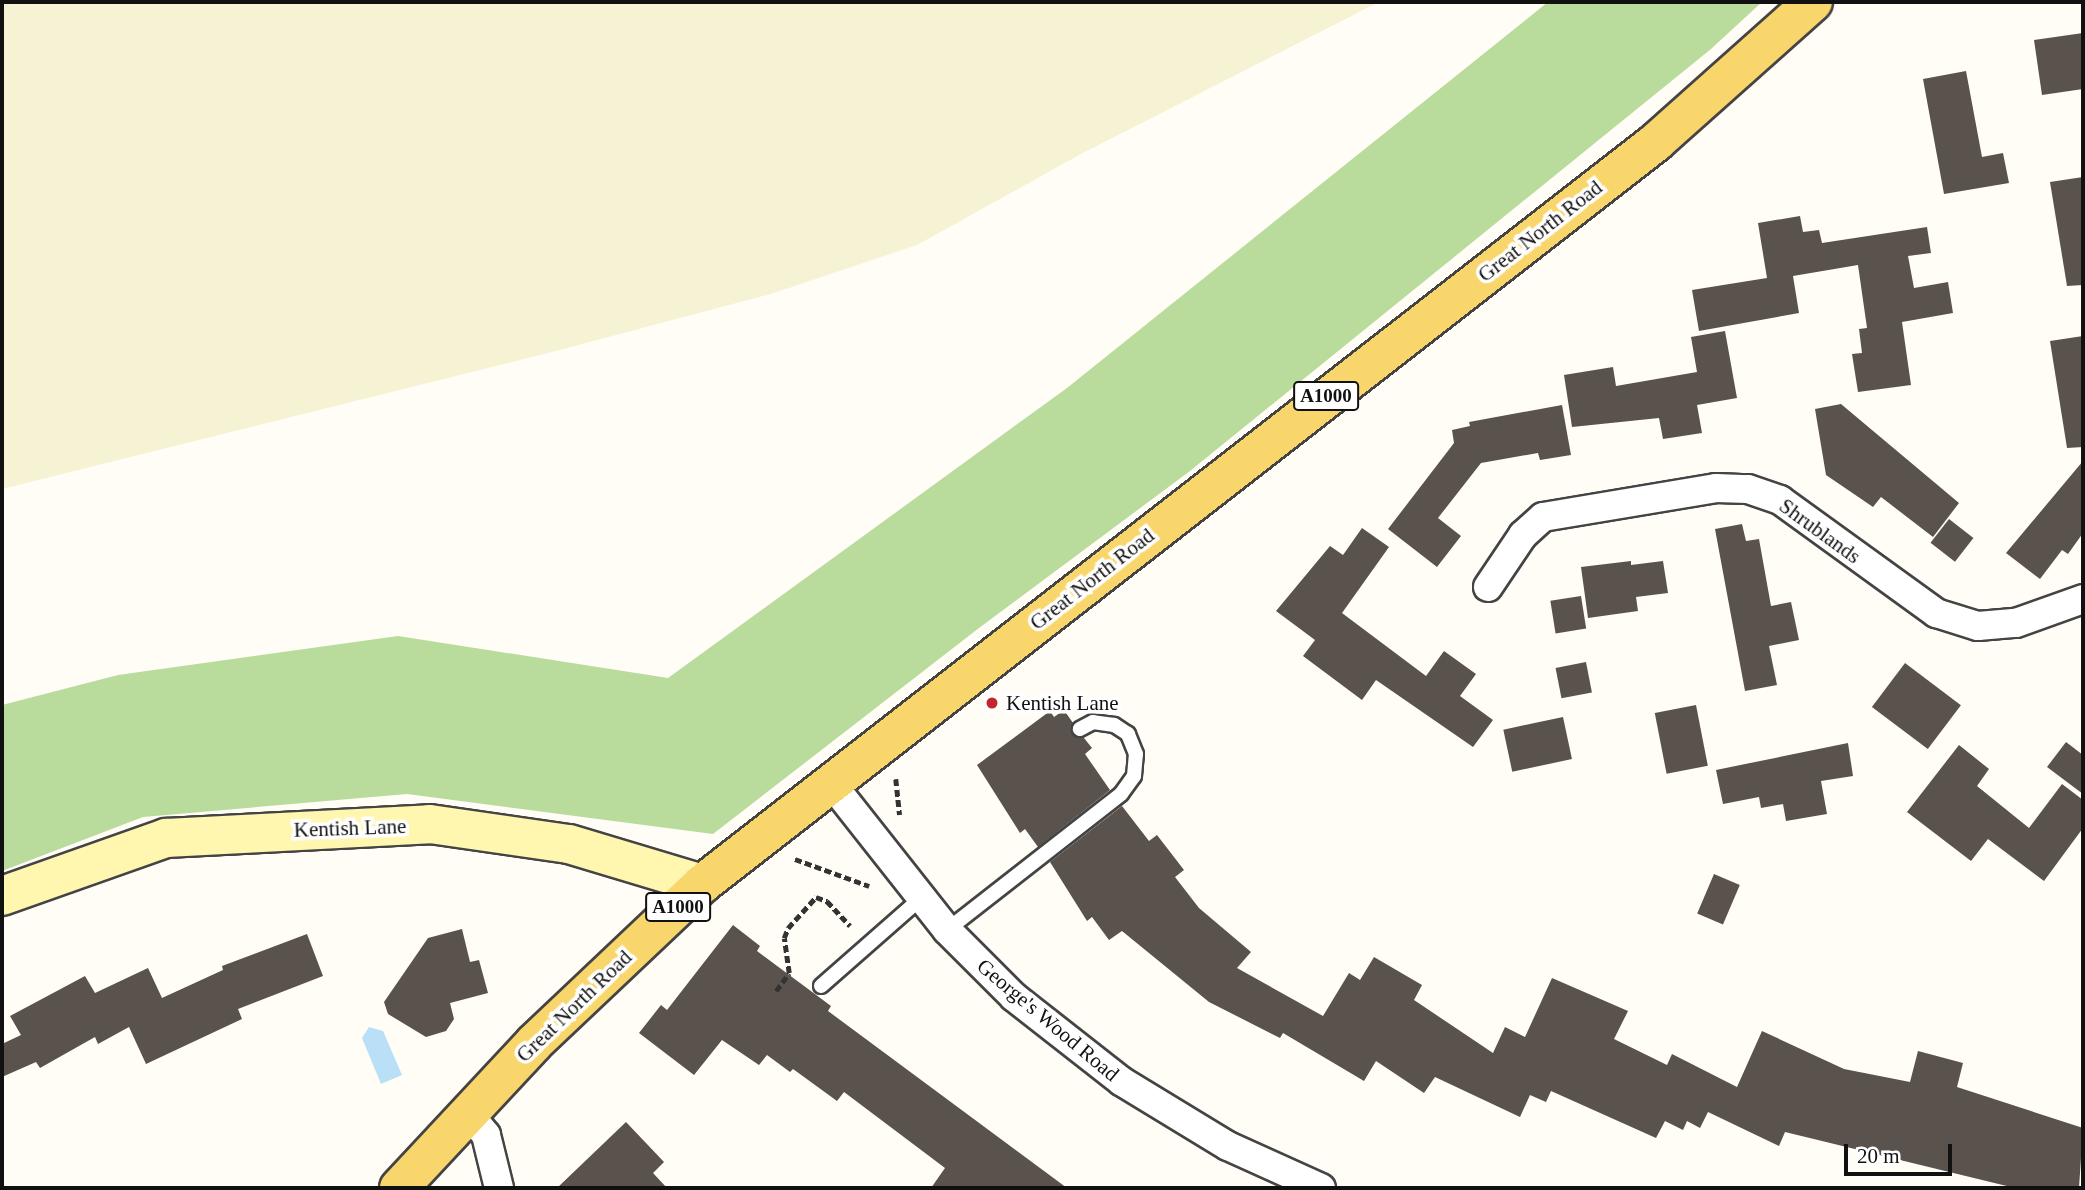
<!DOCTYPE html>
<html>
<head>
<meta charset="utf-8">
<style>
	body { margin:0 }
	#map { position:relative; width:2085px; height:1190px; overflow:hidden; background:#fffdf5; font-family:"Times New Roman",serif }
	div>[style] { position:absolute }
	.farmland>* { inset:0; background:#f6f3d4 }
	.forest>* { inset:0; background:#b9dc9c }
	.water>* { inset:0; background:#b9e0f7 }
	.building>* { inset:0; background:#5a524d; transform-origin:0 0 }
	.path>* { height:4.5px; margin-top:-2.25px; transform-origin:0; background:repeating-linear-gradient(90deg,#333 0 7px,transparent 0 10.5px) }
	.roads { filter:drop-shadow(2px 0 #444) drop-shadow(-2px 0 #444) drop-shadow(0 2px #444) drop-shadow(0 -2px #444) }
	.service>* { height:14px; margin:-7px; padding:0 7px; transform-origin:7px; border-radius:7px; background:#fff }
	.minor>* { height:28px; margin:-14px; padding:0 14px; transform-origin:14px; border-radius:14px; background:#fff }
	.secondary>* { height:38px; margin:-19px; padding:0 19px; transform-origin:19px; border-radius:19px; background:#fff6b0 }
	.primary>* { height:38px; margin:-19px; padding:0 19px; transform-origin:19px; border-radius:19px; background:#f9d66b }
	.dots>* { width:19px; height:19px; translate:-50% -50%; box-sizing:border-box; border:4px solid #fff; border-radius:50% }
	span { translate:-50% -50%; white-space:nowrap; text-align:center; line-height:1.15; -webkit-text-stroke:7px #fff; paint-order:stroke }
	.shield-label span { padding:2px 5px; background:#fff; border:2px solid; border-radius:5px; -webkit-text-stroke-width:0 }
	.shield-label { font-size:19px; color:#111; font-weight:700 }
	.street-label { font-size:21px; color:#111 }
	.poi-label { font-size:21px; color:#111 }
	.left { translate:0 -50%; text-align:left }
	.frame { position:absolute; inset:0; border:4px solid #111; pointer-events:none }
	.scale { position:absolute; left:1844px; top:1144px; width:108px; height:32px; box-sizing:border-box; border:4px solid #111; border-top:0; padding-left:9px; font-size:21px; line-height:24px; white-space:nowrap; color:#111; -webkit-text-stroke:5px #fff; paint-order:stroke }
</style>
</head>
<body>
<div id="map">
	<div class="farmland">
		<i style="clip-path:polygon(2px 2px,1379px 2px,1081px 154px,917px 245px,771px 294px,548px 353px,2px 489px)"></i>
	</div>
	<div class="forest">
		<i style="clip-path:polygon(1548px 2px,1762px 2px,1711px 49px,1190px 471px,979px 628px,713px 834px,407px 794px,143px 817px,2px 871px,2px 705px,118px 675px,398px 636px,668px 678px,1067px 388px)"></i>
	</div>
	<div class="water">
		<i style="clip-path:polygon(369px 1027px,383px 1031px,402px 1075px,381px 1084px,362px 1038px)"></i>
	</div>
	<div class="building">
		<i style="clip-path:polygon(2083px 33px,2083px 89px,2042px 95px,2034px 40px)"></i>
		<i style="clip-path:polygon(1966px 71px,1982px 157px,2003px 153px,2009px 183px,1944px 194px,1923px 79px)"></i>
		<i style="clip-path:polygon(2083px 177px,2083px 285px,2067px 286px,2050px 182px)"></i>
		<i style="clip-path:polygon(1800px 216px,1803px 232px,1819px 230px,1822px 243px,1927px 227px,1931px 253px,1908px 256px,1914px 288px,1948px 282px,1953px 313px,1902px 322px,1911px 385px,1858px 392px,1852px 354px,1862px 353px,1859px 329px,1867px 328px,1858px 265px,1793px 276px,1799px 313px,1699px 331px,1692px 290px,1767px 278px,1758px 223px)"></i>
		<i style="clip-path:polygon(1725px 331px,1737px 398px,1697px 405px,1702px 433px,1663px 439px,1659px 418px,1572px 427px,1564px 375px,1613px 367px,1616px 386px,1697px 372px,1691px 337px)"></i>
		<i style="clip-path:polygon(2083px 336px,2083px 447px,2067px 448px,2050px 341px)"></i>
		<i style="clip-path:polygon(1841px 404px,1959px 503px,1933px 537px,1881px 497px,1873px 507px,1826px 475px,1815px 409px)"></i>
		<i style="clip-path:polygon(1562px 405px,1571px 455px,1540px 460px,1538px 453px,1481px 463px,1438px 518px,1461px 536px,1437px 567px,1388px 529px,1454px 443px,1452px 430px,1470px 426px,1469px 422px)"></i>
		<i style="clip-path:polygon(2083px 461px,2083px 533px,2068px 554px,2062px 550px,2040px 579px,2006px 553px)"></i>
		<i style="left:1949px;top:519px;width:31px;height:30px;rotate:38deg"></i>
		<i style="clip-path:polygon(1742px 524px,1746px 541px,1759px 539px,1771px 606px,1791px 602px,1799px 640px,1769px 646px,1777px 685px,1745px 691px,1715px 529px)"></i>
		<i style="clip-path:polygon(1362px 528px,1389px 547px,1342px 613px,1426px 676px,1444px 651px,1476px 674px,1460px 696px,1493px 720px,1473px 747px,1376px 680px,1362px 700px,1303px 656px,1315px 640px,1276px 611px,1330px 546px,1343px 555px)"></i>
		<i style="clip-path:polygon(1631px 561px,1631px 565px,1663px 561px,1668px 593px,1636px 597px,1638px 611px,1588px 618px,1581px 567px)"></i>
		<i style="left:1581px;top:596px;width:33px;height:31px;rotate:81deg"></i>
		<i style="left:1586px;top:662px;width:31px;height:31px;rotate:79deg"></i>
		<i style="left:1905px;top:663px;width:70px;height:55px;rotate:37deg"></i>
		<i style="left:1696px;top:705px;width:62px;height:42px;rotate:79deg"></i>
		<i style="clip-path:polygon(1064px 710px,1073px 723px,1072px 734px,1084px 738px,1092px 748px,1085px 754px,1110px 790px,1038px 847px,1025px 829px,1020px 833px,977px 765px,1050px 711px,1054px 717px)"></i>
		<i style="left:1563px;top:717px;width:43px;height:61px;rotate:78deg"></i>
		<i style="clip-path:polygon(2066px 742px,2083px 755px,2083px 794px,2047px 767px)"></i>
		<i style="clip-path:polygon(1848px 743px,1853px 776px,1821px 781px,1827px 814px,1786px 821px,1783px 804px,1761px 808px,1759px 797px,1723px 804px,1716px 770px)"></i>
		<i style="clip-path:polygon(1959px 745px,1989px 769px,1977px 786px,2029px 828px,2062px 784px,2083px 800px,2083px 828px,2044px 881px,1988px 839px,1971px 861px,1907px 812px)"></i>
		<i style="clip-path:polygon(1122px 806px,1149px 841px,1157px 835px,1184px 870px,1175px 877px,1199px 908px,1251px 952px,1237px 968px,1323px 1016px,1349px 973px,1360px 980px,1374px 957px,1422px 985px,1414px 1000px,1493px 1053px,1505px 1027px,1525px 1037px,1552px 978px,1628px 1011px,1614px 1039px,1667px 1065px,1672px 1054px,1737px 1087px,1762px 1031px,1844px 1069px,1910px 1082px,1918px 1051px,1963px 1063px,1957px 1087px,2083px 1128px,2079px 1188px,2015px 1188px,1785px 1132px,1779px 1146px,1708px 1112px,1700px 1128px,1687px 1121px,1683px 1130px,1665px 1121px,1656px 1138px,1551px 1091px,1546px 1102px,1530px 1095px,1520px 1117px,1435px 1077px,1424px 1093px,1376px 1061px,1364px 1081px,1283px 1033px,1280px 1038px,1209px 1002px,1122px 931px,1109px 940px,1092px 917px,1087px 921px,1050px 862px)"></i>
		<i style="left:1714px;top:874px;width:28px;height:43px;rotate:23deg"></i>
		<i style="clip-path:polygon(733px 925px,760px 946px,757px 951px,831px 1006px,828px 1011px,1067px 1188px,931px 1188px,945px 1168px,844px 1092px,837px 1101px,793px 1069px,790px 1072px,767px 1055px,759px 1065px,722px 1040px,694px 1075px,639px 1033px,661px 1005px,667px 1010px)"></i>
		<i style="clip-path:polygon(462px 929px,470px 962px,479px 960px,488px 993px,450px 1003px,454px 1019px,446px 1031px,426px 1037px,388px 1014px,384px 1002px,428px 938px)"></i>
		<i style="clip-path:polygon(307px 934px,323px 976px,238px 1009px,242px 1019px,146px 1064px,129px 1027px,98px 1044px,95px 1037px,40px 1068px,36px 1062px,2px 1077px,2px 1044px,21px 1035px,10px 1016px,85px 976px,95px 993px,148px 968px,162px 998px,223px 970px,222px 966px)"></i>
		<i style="clip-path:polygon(626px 1122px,664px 1162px,653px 1173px,667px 1188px,557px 1188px)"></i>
	</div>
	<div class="path">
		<i style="left:896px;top:779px;width:36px;rotate:84deg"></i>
		<i style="left:795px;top:859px;width:79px;rotate:20deg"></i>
		<i style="left:776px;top:991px;width:22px;rotate:-54deg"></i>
		<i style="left:789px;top:973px;width:35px;rotate:-98deg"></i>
		<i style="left:784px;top:938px;width:11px;rotate:-68deg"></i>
		<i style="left:788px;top:928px;width:42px;rotate:-47.9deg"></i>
		<i style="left:816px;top:897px;width:12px;rotate:20deg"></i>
		<i style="left:827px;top:901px;width:34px;rotate:47deg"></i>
	</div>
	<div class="roads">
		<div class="service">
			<i style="left:947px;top:930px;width:221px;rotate:-38deg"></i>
			<i style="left:1121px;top:794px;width:22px;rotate:-54deg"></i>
			<i style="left:1134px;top:776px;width:22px;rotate:-85deg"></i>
			<i style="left:1136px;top:754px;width:22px;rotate:-112deg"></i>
			<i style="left:1128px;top:734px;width:17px;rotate:-147deg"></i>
			<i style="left:1114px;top:725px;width:21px;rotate:-172deg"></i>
			<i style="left:1093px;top:722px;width:15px;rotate:152deg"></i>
			<i style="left:821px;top:986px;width:133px;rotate:-41.3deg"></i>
		</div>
		<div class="minor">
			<i style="left:1488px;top:587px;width:63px;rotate:-56.1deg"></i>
			<i style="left:1523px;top:535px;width:27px;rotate:-42deg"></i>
			<i style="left:1543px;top:517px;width:175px;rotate:-9.5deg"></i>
			<i style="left:1716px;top:488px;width:32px;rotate:2deg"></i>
			<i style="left:1748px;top:489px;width:34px;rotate:19deg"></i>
			<i style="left:1780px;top:500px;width:193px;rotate:35.9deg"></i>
			<i style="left:1936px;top:613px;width:44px;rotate:17.2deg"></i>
			<i style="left:1978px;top:626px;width:38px;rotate:-5deg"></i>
			<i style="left:2016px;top:623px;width:71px;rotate:-19.7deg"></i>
			<i style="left:831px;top:783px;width:187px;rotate:51.7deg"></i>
			<i style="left:947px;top:930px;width:95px;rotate:45deg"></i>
			<i style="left:1014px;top:997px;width:136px;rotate:38.1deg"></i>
			<i style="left:1121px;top:1081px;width:125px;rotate:31.3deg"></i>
			<i style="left:1228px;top:1146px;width:102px;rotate:24.3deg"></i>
			<i style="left:466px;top:1111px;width:31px;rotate:50deg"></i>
			<i style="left:486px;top:1135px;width:55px;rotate:76.2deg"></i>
		</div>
		<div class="secondary">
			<i style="left:2px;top:896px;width:174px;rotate:-19.5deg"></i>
			<i style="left:166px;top:838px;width:264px;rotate:-3deg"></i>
			<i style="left:430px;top:824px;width:140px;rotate:8.2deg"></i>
			<i style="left:569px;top:844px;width:139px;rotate:16.7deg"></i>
		</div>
		<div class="primary">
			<i style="left:399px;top:1188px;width:198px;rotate:-47deg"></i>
			<i style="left:534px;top:1043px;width:231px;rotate:-43.4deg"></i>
			<i style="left:702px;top:884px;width:1209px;rotate:-37.87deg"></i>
			<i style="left:1656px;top:142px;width:210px;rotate:-41.7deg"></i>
		</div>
	</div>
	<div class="dots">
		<i style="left:992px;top:703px;background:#c4262e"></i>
	</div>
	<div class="shield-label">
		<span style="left:1326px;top:396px">A1000</span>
		<span style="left:678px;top:907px">A1000</span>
	</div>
	<div class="street-label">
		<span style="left:1540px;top:231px;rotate:-38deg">Great North Road</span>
		<span style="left:1820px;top:531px;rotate:36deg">Shrublands</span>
		<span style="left:1092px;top:579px;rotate:-38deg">Great North Road</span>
		<span style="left:350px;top:828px;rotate:-2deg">Kentish Lane</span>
		<span style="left:574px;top:1006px;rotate:-44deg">Great North Road</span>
		<span style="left:1048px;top:1020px;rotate:40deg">George's Wood Road</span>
	</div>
	<div class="poi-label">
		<span class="left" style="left:1006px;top:703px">Kentish Lane</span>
	</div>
	<div class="frame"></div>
	<div class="scale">20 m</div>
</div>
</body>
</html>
